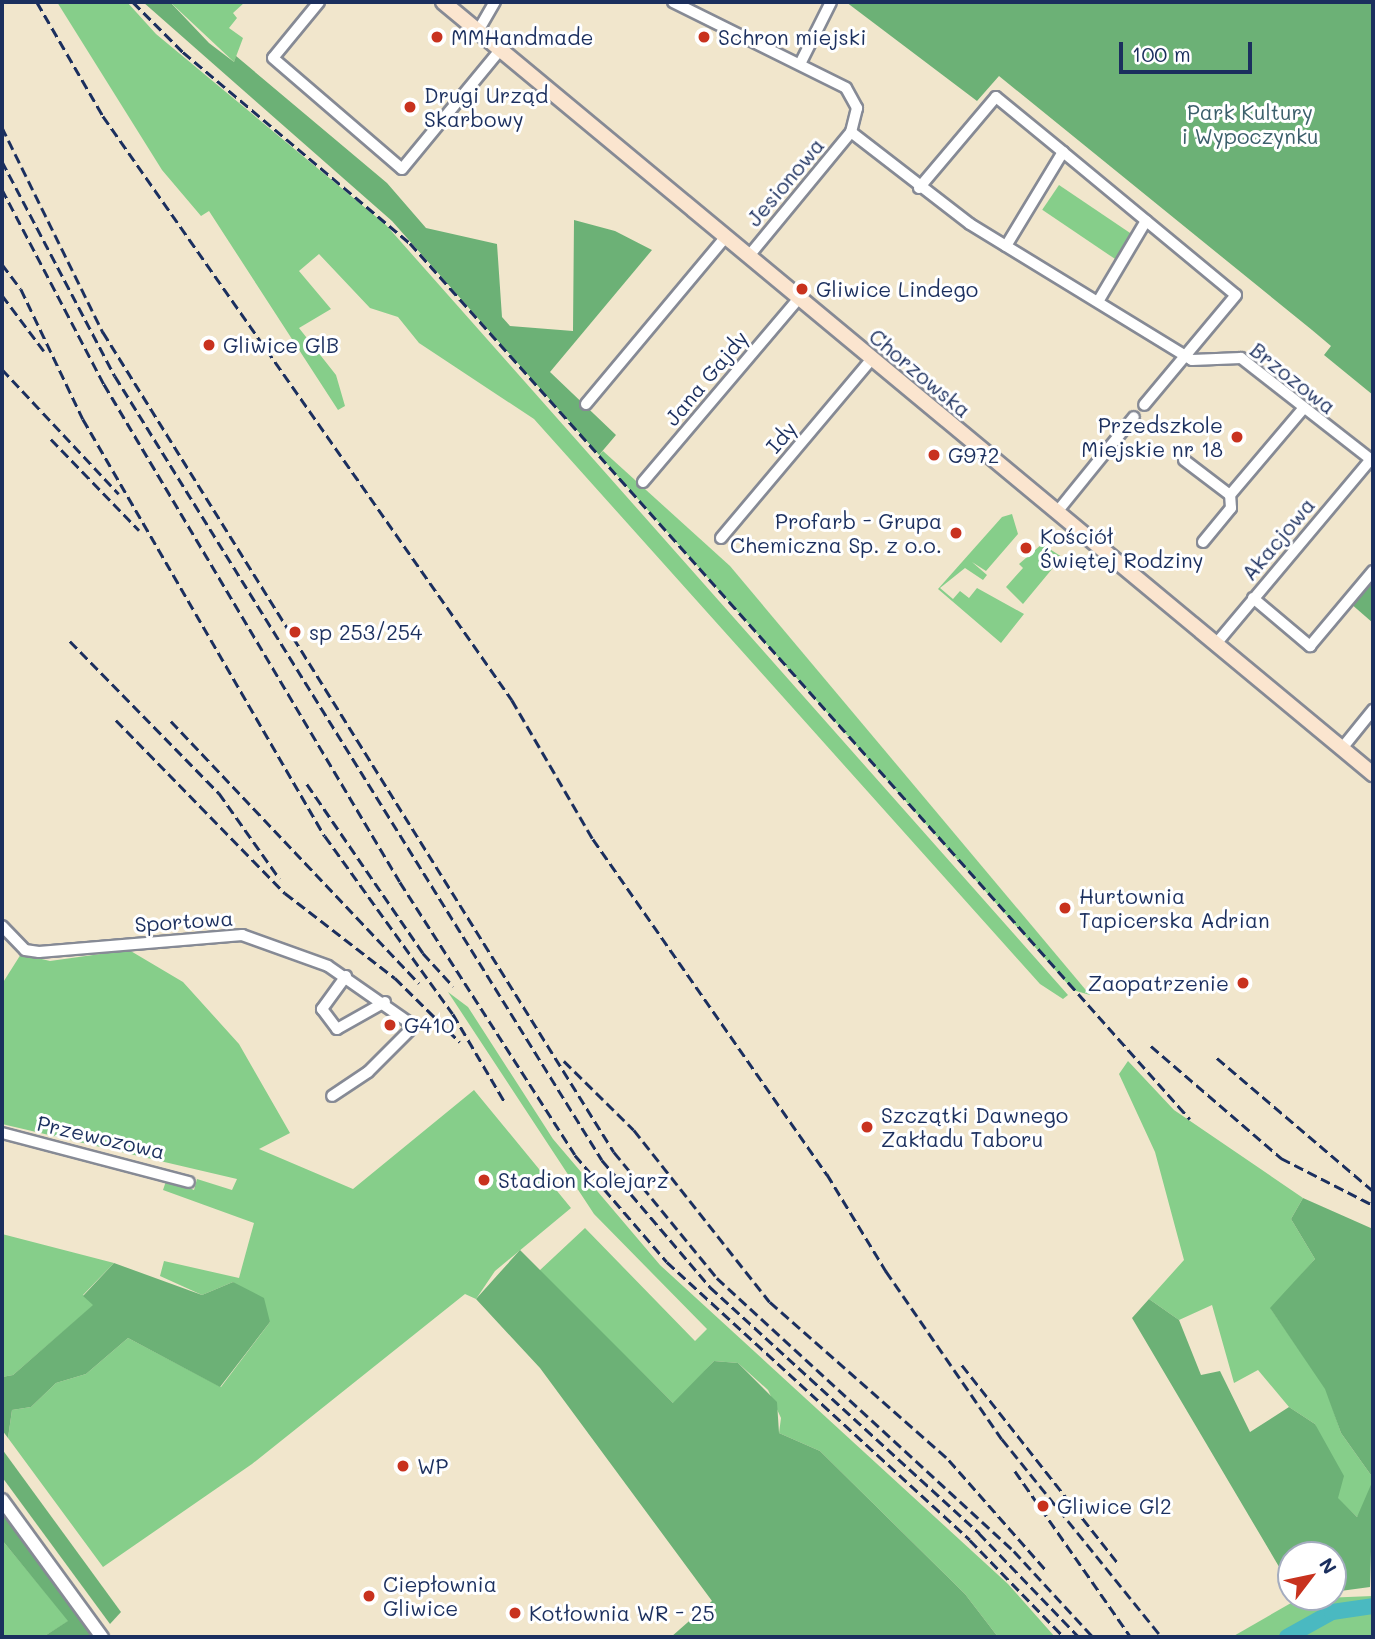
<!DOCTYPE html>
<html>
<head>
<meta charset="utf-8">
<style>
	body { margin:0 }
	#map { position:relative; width:1375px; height:1639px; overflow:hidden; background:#f1e6cc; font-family:Mali,sans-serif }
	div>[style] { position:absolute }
	.green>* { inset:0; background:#86ce8a; transform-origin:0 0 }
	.forest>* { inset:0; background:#6cb176 }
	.river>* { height:16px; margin:-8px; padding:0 8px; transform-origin:8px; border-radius:8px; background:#4ab9c1 }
	.roads { filter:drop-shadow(2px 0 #868a95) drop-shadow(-2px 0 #868a95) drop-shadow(0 2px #868a95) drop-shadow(0 -2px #868a95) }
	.minor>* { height:10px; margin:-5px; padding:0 5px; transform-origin:5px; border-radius:5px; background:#fff }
	.tertiary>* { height:12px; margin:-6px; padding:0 6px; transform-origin:6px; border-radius:6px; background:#fff }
	.secondary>* { height:14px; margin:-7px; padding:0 7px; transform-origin:7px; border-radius:7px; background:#fbe5cf }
	.rail>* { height:2.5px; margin-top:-1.25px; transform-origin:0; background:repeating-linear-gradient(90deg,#1b2f5e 0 10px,transparent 0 15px) }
	.dots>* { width:19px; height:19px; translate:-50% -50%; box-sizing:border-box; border:4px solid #fff; border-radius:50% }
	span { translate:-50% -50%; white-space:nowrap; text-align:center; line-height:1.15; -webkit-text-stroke:6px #fff; paint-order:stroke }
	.poi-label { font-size:21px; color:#1b2f5e }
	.left { translate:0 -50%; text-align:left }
	.right { translate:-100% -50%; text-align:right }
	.park-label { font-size:21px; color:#3b5f6b }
	.street-label { font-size:21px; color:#1b2f5e }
	.frame { position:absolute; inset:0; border:4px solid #1b2f5e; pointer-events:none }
	.north { position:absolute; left:1277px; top:1541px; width:70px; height:70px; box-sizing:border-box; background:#fff; border:2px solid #a4acbf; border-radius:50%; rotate:58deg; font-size:19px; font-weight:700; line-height:28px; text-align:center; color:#1b2f5e }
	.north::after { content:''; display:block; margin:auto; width:24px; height:32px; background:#c8321e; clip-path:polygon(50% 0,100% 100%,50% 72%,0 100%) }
	.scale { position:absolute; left:1119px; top:42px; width:133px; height:32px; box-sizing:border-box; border:4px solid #1b2f5e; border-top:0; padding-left:9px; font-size:21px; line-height:24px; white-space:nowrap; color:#1b2f5e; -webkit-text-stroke:5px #fff; paint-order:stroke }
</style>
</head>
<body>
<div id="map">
	<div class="green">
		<i style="clip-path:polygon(57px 2px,127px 2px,156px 34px,386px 225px,1068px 995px,1063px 999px,1040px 984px,534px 419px,419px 343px,398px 317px,370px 308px,319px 254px,299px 271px,331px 309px,299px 328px,336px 375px,345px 406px,338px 410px,209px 211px,201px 216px,162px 170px)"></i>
		<i style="clip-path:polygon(170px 2px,245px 2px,233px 13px,237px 18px,229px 28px,243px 38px,234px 62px)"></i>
		<i style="left:1059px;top:185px;width:88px;height:30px;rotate:34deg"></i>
		<i style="clip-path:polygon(603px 451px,730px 566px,1090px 995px,1073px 990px,599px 455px)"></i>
		<i style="clip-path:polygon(1012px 514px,1018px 534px,986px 571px,972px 562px,987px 575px,983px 580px,965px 568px,940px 588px,953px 599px,960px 591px,969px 598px,977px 588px,1024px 614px,1001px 643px,938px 589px,1002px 517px)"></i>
		<i style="clip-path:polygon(1042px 544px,1062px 557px,1023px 604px,1006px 587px,1023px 568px,1019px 564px)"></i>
		<i style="clip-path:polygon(129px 950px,183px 982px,239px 1044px,290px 1133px,259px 1149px,353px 1189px,474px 1090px,571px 1208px,495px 1271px,476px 1299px,465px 1294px,252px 1464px,103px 1567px,8px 1438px,12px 1410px,31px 1407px,56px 1383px,86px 1374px,128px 1338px,221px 1387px,270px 1322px,233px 1282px,202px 1295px,160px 1276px,164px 1261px,239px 1278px,254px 1223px,163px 1190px,167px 1178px,194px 1190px,197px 1179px,232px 1190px,237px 1179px,2px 1124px,2px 984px,21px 954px,50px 961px)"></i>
		<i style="clip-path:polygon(448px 992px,468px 1007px,553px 1139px,660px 1265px,1008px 1584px,1055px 1637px,998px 1637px,965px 1594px,820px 1451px,779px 1433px,781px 1418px,768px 1390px,738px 1363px,714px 1361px,674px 1404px,539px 1271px,585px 1228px,695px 1341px,707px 1329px,594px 1214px)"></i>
		<i style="clip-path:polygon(1128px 1061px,1174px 1110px,1303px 1198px,1291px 1219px,1315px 1259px,1271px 1309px,1326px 1389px,1341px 1433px,1373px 1478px,1371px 1497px,1357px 1517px,1337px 1498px,1315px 1424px,1289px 1407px,1258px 1370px,1234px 1383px,1212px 1305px,1179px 1320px,1149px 1299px,1184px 1260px,1155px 1152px,1119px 1074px)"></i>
		<i style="clip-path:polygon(2px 1234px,114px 1263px,83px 1295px,94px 1305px,13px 1375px,2px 1377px)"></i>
		<i style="clip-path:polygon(2px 1540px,69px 1621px,43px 1637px,2px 1637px)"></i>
		<i style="clip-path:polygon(1373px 1596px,1373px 1637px,1232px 1637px,1298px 1599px)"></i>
	</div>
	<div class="forest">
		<i style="clip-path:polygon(143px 2px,170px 2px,209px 43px,234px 62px,236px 56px,387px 183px,426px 228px,497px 244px,502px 317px,510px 326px,573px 331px,574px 220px,615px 231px,652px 250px,550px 372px,616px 435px,599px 455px,392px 221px)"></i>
		<i style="clip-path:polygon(846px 2px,1373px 2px,1373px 395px,1324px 355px,1331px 346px,1312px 330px,999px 76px,977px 101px)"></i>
		<i style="clip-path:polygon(1373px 575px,1373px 623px,1350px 603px)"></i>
		<i style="clip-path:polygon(1303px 1198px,1373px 1229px,1373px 1478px,1341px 1433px,1325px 1389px,1270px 1308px,1315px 1259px,1291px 1219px)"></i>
		<i style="clip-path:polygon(520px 1250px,673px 1403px,714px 1361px,738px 1363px,777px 1402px,779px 1433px,820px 1451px,965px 1594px,998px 1637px,671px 1637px,712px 1601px,540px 1368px,476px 1299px)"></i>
		<i style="clip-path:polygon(114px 1263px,202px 1295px,233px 1282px,264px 1298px,270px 1322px,220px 1387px,128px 1338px,86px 1374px,56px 1383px,31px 1407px,12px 1410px,8px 1438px,2px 1430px,2px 1377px,13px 1375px,93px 1305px,83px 1296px)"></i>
		<i style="clip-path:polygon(1149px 1299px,1179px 1320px,1201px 1375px,1220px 1371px,1250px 1432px,1289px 1407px,1315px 1424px,1344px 1476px,1338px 1498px,1357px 1517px,1373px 1480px,1370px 1587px,1333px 1592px,1333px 1555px,1291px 1555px,1291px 1587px,1132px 1318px)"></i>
		<i style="clip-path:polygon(2px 1449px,121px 1612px,110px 1624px,2px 1477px)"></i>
		<i style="clip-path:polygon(2px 1513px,92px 1637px,43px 1637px,68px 1621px,2px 1540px)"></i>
	</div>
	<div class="river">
		<i style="left:1287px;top:1637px;width:51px;rotate:-29.1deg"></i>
		<i style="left:1332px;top:1612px;width:41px;rotate:-8.3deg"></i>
	</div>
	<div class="roads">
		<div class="minor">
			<i style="left:319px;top:2px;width:72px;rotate:129.4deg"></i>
			<i style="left:273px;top:58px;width:170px;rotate:40.7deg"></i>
			<i style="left:402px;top:169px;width:154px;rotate:-50.5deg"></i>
			<i style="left:673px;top:2px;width:193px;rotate:26.4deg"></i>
			<i style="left:846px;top:88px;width:23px;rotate:61deg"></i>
			<i style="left:857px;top:108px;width:25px;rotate:104deg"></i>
			<i style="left:851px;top:132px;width:150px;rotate:37.7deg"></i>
			<i style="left:970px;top:224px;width:260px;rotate:31.5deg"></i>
			<i style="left:1192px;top:360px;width:49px;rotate:-2.3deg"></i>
			<i style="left:1241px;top:358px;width:167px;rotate:38deg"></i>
			<i style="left:478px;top:31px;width:34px;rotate:-60deg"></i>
			<i style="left:800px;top:64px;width:69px;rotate:-63.4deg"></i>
			<i style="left:919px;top:188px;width:119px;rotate:-49.8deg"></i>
			<i style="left:996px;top:97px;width:87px;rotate:39.4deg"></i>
			<i style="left:1006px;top:246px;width:110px;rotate:-58.8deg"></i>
			<i style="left:1063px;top:152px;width:224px;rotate:39.6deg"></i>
			<i style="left:1236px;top:295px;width:143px;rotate:129.9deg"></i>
			<i style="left:748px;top:257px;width:162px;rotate:-50.5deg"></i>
			<i style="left:1099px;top:300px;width:92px;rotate:-59.3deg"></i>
			<i style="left:586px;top:404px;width:217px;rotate:-50.1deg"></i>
			<i style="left:1184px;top:460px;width:58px;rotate:37.3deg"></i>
			<i style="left:643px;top:482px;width:240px;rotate:-49.7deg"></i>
			<i style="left:1057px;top:512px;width:122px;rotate:-51deg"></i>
			<i style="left:721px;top:538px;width:233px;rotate:-49.9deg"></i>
			<i style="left:1203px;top:542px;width:44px;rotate:-50.5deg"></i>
			<i style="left:1231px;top:508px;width:13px;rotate:-94deg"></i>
			<i style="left:1230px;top:495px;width:113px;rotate:-49.7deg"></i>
			<i style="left:1253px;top:598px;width:75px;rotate:40.1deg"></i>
			<i style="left:1310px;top:646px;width:98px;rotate:-50deg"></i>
			<i style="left:1215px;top:645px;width:243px;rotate:-50deg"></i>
			<i style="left:1343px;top:747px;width:48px;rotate:-51deg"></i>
			<i style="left:2px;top:926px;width:33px;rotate:46deg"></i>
			<i style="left:25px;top:950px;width:14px;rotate:8deg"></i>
			<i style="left:39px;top:952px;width:204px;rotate:-4.8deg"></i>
			<i style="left:242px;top:935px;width:91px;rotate:19.8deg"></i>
			<i style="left:328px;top:966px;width:105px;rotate:34.9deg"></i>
			<i style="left:414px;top:1026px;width:65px;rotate:135deg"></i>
			<i style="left:368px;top:1072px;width:43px;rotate:146.3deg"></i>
			<i style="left:346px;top:976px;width:41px;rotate:126deg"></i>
			<i style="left:322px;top:1009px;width:25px;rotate:53deg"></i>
			<i style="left:337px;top:1029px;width:55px;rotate:-29.4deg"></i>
			<i style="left:2px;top:1133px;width:193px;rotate:14.7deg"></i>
		</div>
		<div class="tertiary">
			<i style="left:2px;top:1500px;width:170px;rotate:53.9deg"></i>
		</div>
		<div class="secondary">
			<i style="left:443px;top:2px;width:1209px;rotate:39.7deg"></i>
		</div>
	</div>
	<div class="rail">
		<i style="left:37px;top:2px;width:132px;rotate:59.9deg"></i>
		<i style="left:103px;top:116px;width:713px;rotate:54.99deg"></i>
		<i style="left:512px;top:700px;width:161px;rotate:59.8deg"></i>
		<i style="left:593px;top:839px;width:409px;rotate:55.1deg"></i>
		<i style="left:827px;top:1174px;width:114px;rotate:58.7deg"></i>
		<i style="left:886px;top:1271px;width:204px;rotate:55.4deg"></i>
		<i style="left:1002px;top:1439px;width:255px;rotate:51.1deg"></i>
		<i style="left:133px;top:2px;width:71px;rotate:45deg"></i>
		<i style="left:183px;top:52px;width:297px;rotate:40.1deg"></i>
		<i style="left:410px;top:243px;width:1173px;rotate:48.32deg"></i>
		<i style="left:2px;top:127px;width:229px;rotate:63.8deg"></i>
		<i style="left:103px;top:332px;width:966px;rotate:58.07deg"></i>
		<i style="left:614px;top:1152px;width:163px;rotate:50.7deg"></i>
		<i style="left:717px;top:1278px;width:403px;rotate:42.6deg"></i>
		<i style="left:1014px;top:1551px;width:117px;rotate:47.4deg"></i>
		<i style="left:2px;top:161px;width:243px;rotate:62.3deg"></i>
		<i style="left:115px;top:376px;width:923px;rotate:58.15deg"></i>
		<i style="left:602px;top:1160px;width:167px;rotate:49.6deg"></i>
		<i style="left:710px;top:1287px;width:365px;rotate:42.4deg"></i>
		<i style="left:979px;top:1533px;width:144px;rotate:46.1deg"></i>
		<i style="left:2px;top:189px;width:220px;rotate:62.4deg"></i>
		<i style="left:104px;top:384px;width:579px;rotate:59.27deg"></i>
		<i style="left:400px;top:882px;width:324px;rotate:57.3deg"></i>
		<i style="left:575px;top:1155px;width:141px;rotate:49.3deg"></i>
		<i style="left:667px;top:1262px;width:411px;rotate:42.5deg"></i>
		<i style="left:970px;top:1540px;width:135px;rotate:45.9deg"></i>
		<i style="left:2px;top:264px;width:31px;rotate:53deg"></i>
		<i style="left:21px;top:289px;width:144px;rotate:64.5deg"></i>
		<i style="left:83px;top:419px;width:482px;rotate:59.9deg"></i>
		<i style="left:325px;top:836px;width:219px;rotate:54.3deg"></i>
		<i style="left:453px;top:1014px;width:104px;rotate:59.5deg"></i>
		<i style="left:2px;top:295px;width:70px;rotate:53.1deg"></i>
		<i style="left:2px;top:369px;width:171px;rotate:46.9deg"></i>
		<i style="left:51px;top:439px;width:127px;rotate:46deg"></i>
		<i style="left:70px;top:641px;width:213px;rotate:45.6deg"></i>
		<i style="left:219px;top:793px;width:105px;rotate:54.7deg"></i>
		<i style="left:116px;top:720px;width:242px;rotate:45.7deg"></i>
		<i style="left:285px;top:893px;width:139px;rotate:37.7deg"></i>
		<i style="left:395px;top:978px;width:91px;rotate:44.6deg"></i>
		<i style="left:171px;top:721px;width:361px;rotate:46.6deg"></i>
		<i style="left:307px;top:784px;width:205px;rotate:55.5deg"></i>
		<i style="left:423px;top:953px;width:45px;rotate:47.7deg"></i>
		<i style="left:1151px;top:1046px;width:172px;rotate:40.7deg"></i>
		<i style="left:1281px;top:1158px;width:103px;rotate:27.1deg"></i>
		<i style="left:1217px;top:1058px;width:205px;rotate:40.4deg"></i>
		<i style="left:564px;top:1061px;width:98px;rotate:44.6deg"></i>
		<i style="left:634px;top:1130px;width:219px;rotate:51.7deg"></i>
		<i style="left:770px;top:1302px;width:239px;rotate:41.4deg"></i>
		<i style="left:949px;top:1460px;width:147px;rotate:48.6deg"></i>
		<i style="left:962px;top:1365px;width:252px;rotate:51.8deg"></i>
		<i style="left:1015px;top:1471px;width:203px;rotate:55.1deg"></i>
	</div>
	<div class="dots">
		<i style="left:437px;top:37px;background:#c8321e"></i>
		<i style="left:704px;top:37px;background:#c8321e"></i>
		<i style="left:410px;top:107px;background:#c8321e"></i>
		<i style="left:802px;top:289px;background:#c8321e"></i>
		<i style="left:209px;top:345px;background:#c8321e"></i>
		<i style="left:1237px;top:437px;background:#c8321e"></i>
		<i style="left:934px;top:455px;background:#c8321e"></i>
		<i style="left:956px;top:533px;background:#c8321e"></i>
		<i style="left:1026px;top:548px;background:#c8321e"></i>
		<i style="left:295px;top:632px;background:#c8321e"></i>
		<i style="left:1065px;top:908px;background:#c8321e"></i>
		<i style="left:1243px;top:983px;background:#c8321e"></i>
		<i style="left:390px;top:1025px;background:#c8321e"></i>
		<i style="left:867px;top:1127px;background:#c8321e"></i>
		<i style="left:484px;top:1180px;background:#c8321e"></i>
		<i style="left:403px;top:1466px;background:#c8321e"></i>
		<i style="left:1043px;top:1506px;background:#c8321e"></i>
		<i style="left:369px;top:1596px;background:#c8321e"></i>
		<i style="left:515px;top:1613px;background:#c8321e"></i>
	</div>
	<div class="poi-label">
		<span class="left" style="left:451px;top:37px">MMHandmade</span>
		<span class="left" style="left:718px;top:37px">Schron miejski</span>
		<span class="left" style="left:424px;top:107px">Drugi Urząd<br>Skarbowy</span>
		<span class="left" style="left:816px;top:289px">Gliwice Lindego</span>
		<span class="left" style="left:223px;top:345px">Gliwice GlB</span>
		<span class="right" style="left:1223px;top:437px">Przedszkole<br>Miejskie nr 18</span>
		<span class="left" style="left:948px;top:455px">G972</span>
		<span class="right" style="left:942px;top:533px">Profarb - Grupa<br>Chemiczna Sp. z o.o.</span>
		<span class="left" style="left:1040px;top:548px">Kościół<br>Świętej Rodziny</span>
		<span class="left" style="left:309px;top:632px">sp 253/254</span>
		<span class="left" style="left:1079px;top:908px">Hurtownia<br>Tapicerska Adrian</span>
		<span class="right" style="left:1229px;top:983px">Zaopatrzenie</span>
		<span class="left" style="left:404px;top:1025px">G410</span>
		<span class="left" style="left:881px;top:1127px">Szczątki Dawnego<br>Zakładu Taboru</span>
		<span class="left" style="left:498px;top:1180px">Stadion Kolejarz</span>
		<span class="left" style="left:417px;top:1466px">WP</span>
		<span class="left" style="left:1057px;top:1506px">Gliwice Gl2</span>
		<span class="left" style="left:383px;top:1596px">Ciepłownia<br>Gliwice</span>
		<span class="left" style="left:529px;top:1613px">Kotłownia WR - 25</span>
	</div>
	<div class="park-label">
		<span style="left:1250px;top:124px">Park Kultury<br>i Wypoczynku</span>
	</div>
	<div class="street-label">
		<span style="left:785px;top:182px;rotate:-50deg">Jesionowa</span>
		<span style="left:920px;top:373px;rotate:40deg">Chorzowska</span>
		<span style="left:706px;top:378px;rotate:-50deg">Jana Gajdy</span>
		<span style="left:1293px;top:378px;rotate:38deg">Brzozowa</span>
		<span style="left:781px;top:437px;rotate:-50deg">Idy</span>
		<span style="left:1278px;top:539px;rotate:-50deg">Akacjowa</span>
		<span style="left:184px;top:921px;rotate:-4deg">Sportowa</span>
		<span style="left:101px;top:1137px;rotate:13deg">Przewozowa</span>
	</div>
	<div class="frame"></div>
	<div class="north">N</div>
	<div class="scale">100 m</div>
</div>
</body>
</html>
